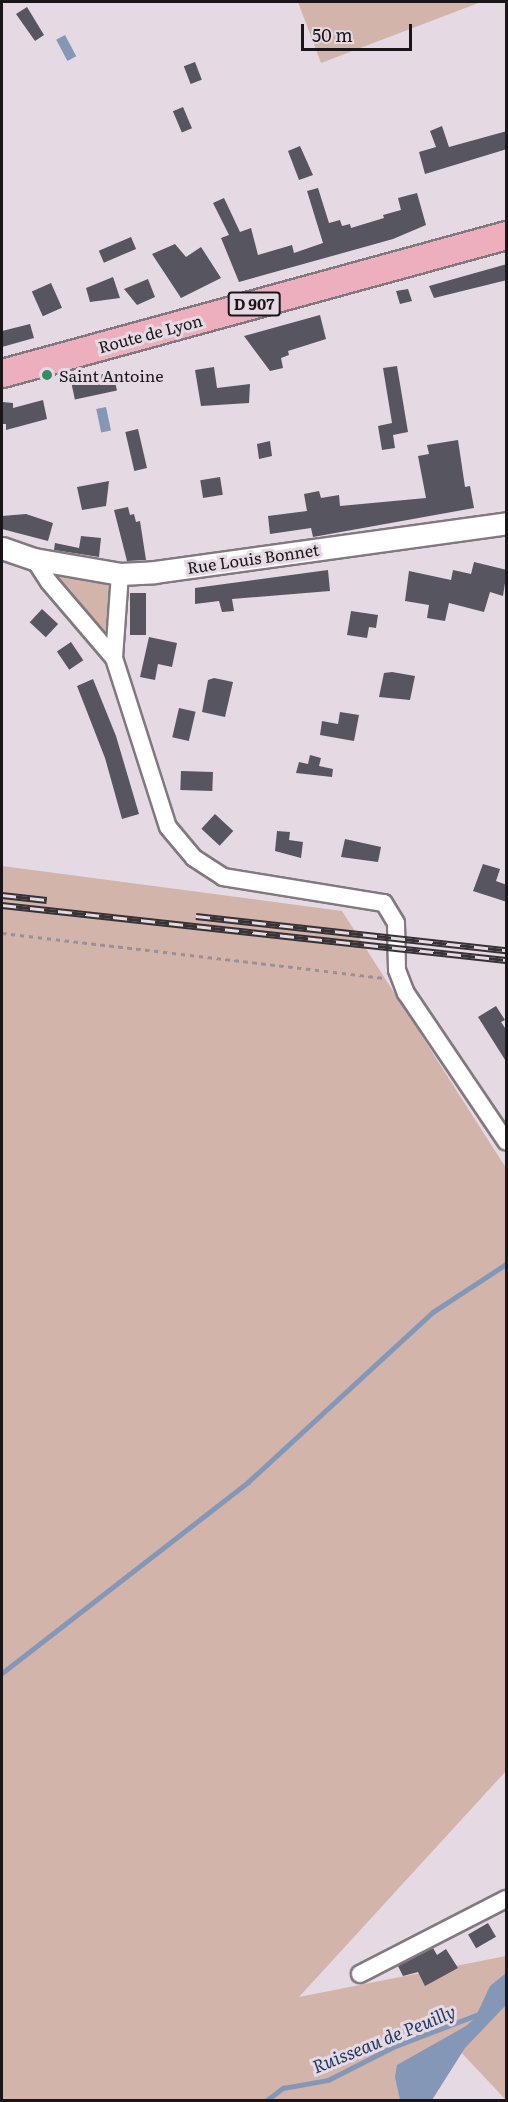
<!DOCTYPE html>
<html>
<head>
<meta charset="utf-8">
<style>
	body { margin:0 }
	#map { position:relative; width:508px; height:2102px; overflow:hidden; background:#e5dae3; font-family:Literata,serif }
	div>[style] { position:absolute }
	.green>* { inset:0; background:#d2b4aa }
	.water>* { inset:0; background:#8597b7; transform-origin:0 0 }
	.stream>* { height:4.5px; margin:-2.25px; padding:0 2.25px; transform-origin:2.25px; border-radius:2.25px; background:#8597b7 }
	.building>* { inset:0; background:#57555f; transform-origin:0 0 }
	.path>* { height:3px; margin-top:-1.5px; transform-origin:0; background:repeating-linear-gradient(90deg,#9a9198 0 4.5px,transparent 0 9px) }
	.roads { filter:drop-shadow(2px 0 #827880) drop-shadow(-2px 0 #827880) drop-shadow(0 2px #827880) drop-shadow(0 -2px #827880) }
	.minor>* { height:16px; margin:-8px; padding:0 8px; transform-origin:8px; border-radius:8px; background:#fff }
	.tertiary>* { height:21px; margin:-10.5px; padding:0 10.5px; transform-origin:10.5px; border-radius:10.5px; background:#fff }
	.primary>* { height:27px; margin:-13.5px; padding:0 13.5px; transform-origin:13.5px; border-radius:13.5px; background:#edaebd }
	.rail>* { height:7px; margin-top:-3.5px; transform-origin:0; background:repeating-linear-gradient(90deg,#e5dae3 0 14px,#373236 0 28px); box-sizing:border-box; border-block:2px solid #373236 }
	.dots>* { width:16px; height:16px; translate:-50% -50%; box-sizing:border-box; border:3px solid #e5dae3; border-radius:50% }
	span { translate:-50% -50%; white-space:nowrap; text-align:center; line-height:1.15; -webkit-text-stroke:6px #e5dae3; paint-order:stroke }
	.shield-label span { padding:2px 4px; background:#e5dae3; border:2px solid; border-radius:4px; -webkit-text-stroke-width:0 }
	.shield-label { font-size:15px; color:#191518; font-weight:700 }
	.street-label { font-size:16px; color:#191518 }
	.poi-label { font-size:16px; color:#191518 }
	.left { translate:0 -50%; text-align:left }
	.water-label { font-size:18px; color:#223864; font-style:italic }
	.frame { position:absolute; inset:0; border:3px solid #191518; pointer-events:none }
	.scale { position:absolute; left:301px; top:24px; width:111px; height:27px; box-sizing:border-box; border:3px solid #191518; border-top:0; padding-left:8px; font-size:18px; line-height:21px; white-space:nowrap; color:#191518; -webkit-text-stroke:4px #e5dae3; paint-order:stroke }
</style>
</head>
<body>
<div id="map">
	<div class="green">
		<i style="clip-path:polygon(298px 2px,481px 2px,321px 63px)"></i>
		<i style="clip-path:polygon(57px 573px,110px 583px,109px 629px,101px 632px,56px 578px)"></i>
		<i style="clip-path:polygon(2px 866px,342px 911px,506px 1168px,506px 1771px,299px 1997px,506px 1956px,506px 2100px,457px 2048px,424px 2100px,2px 2100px)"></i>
	</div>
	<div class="water">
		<i style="left:65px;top:35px;width:24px;height:10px;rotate:62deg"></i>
		<i style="left:106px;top:407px;width:24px;height:10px;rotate:78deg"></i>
		<i style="clip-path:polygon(506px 1973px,506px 2005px,465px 2048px,432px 2100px,400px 2100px,395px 2077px,397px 2065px,466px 2026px,475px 2018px,490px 1986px)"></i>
	</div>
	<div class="stream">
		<i style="left:2px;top:1673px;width:311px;rotate:-37.8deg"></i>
		<i style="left:248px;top:1482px;width:251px;rotate:-42.6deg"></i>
		<i style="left:433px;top:1312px;width:87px;rotate:-33.3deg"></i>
		<i style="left:267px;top:2100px;width:20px;rotate:-37deg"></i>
		<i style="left:283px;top:2088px;width:46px;rotate:-10.1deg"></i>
		<i style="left:328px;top:2080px;width:73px;rotate:-26.9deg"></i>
		<i style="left:393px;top:2047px;width:92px;rotate:-21deg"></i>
	</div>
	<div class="building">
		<i style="clip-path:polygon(27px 7px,44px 35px,35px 41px,16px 14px)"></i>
		<i style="left:195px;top:62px;width:19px;height:12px;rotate:69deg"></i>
		<i style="left:183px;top:107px;width:23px;height:11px;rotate:67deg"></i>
		<i style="clip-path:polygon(442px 126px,449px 147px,507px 131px,507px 149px,425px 174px,419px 152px,436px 147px,430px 131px)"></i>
		<i style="clip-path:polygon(300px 146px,313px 175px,299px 180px,288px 151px)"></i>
		<i style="clip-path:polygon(318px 188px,329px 223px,340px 220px,342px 226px,350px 224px,351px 228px,384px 218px,383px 215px,401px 210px,398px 198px,417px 193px,426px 225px,393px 239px,239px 282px,221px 238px,229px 235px,213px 203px,224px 198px,240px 232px,251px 228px,258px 255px,292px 245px,294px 253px,323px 243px,307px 191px)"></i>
		<i style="left:131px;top:237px;width:13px;height:35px;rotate:67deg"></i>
		<i style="clip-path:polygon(175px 244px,186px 257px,201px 247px,221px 278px,181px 298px,152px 254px)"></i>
		<i style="clip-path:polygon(507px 264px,507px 280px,434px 298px,429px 286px)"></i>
		<i style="clip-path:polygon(113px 277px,120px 298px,90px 302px,86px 288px)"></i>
		<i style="clip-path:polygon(148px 279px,155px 297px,137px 305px,124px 289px)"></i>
		<i style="left:51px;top:283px;width:27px;height:21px;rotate:66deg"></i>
		<i style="clip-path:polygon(408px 289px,412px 301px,400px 304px,396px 291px)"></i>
		<i style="clip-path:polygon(320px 315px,326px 339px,288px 351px,289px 355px,281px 358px,283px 368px,270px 371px,244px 336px)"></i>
		<i style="clip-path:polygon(30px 324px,34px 338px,2px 347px,2px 331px)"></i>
		<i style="clip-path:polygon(397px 366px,408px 432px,393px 435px,395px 448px,382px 450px,378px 426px,392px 423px,383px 368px)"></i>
		<i style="clip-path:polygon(214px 367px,217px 388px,250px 384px,249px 403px,201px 406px,195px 370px)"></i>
		<i style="left:113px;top:372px;width:19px;height:43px;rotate:78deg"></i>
		<i style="clip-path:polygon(43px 400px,47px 419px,6px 430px,6px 424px,2px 424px,2px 402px,13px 403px,13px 408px)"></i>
		<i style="left:138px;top:429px;width:40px;height:13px;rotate:77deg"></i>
		<i style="clip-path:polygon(458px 440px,465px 487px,470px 486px,474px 508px,313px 537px,311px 528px,270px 534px,268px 516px,307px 511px,304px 494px,319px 491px,321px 498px,339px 495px,340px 506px,426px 498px,418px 456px,429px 454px,427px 445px)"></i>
		<i style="clip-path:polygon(270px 441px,272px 456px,259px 459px,257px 444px)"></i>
		<i style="left:220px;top:477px;width:18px;height:20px;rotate:81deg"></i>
		<i style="clip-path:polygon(109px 481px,106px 506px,82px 510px,77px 487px)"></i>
		<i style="clip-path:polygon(128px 507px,130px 515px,134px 514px,136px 522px,140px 521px,146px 560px,127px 561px,114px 510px)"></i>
		<i style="clip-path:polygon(26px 514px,53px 523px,48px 541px,2px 529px,2px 516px)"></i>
		<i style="clip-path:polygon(81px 536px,101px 538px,99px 557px,54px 550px,55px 543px,79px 548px)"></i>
		<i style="clip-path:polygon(474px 562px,507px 570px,503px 596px,490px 592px,484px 612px,449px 603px,445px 621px,427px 618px,429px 605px,405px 601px,409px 571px,451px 580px,453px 570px,471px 574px)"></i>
		<i style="clip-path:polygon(328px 570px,330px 591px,232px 599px,234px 611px,222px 612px,219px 601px,195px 604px,195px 588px)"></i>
		<i style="left:130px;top:593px;width:16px;height:42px"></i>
		<i style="left:42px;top:609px;width:22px;height:18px;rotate:43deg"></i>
		<i style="clip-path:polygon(351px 611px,378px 615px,376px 628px,369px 627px,367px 638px,347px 635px)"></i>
		<i style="clip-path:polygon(149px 637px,177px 643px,172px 667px,158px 664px,155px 680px,140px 677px)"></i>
		<i style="left:71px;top:642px;width:22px;height:17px;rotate:56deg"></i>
		<i style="clip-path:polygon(392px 672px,415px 676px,410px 700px,379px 697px,384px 673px)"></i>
		<i style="clip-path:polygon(214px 678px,233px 682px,225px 717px,202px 712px,208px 680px)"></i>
		<i style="clip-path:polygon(93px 679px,116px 736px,139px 814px,122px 819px,105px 758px,77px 686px)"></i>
		<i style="left:179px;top:708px;width:17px;height:30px;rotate:13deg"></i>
		<i style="clip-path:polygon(340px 712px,359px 715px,354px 741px,320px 735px,322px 721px,338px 724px)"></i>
		<i style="clip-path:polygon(310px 755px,321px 758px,319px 766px,333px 769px,332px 777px,296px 773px,299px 762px,308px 764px)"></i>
		<i style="left:181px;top:771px;width:32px;height:19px;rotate:2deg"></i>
		<i style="left:215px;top:814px;width:25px;height:20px;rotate:43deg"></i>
		<i style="clip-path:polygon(277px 831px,290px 832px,289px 840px,303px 842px,301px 858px,275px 851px)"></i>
		<i style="clip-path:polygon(345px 839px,381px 847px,378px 862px,341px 857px)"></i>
		<i style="clip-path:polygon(483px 864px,500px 869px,496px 881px,507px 885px,507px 902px,473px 891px)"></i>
		<i style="clip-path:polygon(496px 1006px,505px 1020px,501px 1022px,507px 1031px,507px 1063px,478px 1017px)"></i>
		<i style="left:488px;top:1923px;width:16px;height:23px;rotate:60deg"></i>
		<i style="clip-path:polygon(433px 1948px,437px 1955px,446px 1949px,458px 1968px,425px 1986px,418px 1972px,403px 1976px,398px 1966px)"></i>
	</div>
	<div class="path">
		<i style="left:2px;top:933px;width:385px;rotate:6.7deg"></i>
	</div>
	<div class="roads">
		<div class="minor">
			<i style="left:34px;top:559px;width:27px;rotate:57deg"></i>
			<i style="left:49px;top:582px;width:100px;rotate:49.5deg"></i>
			<i style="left:120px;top:574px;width:84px;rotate:94.1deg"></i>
			<i style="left:114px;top:658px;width:177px;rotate:72.3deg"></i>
			<i style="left:168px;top:827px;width:40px;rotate:50deg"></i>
			<i style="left:194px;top:858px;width:35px;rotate:33deg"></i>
			<i style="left:223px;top:877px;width:163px;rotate:9.2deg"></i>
			<i style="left:384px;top:903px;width:23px;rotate:59deg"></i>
			<i style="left:396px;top:923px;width:47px;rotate:88.8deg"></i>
			<i style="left:397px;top:970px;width:25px;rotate:69deg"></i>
			<i style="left:406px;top:993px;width:179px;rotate:56deg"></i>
			<i style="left:360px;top:1974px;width:164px;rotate:-27.2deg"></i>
		</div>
		<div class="tertiary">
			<i style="left:2px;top:548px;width:34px;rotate:19deg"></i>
			<i style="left:34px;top:559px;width:87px;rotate:9.9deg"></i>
			<i style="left:120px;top:574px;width:35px;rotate:-3deg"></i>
			<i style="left:155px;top:572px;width:354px;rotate:-7.9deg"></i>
		</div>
		<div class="primary">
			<i style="left:2px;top:373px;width:523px;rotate:-15.31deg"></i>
		</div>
	</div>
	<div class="rail">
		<i style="left:2px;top:895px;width:45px;rotate:6.3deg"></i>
		<i style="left:2px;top:905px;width:507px;rotate:6.23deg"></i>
		<i style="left:196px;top:916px;width:312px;rotate:6.3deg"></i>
	</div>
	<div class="dots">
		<i style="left:47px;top:375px;background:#328d64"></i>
	</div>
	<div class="shield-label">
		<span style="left:254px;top:304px">D 907</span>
	</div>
	<div class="street-label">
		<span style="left:150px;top:333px;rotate:-15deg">Route de Lyon</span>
		<span style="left:253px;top:558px;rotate:-8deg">Rue Louis Bonnet</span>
	</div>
	<div class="poi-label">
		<span class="left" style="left:59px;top:375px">Saint Antoine</span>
	</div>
	<div class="water-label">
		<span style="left:384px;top:2039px;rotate:-22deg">Ruisseau de Peuilly</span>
	</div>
	<div class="frame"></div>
	<div class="scale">50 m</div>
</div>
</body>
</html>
